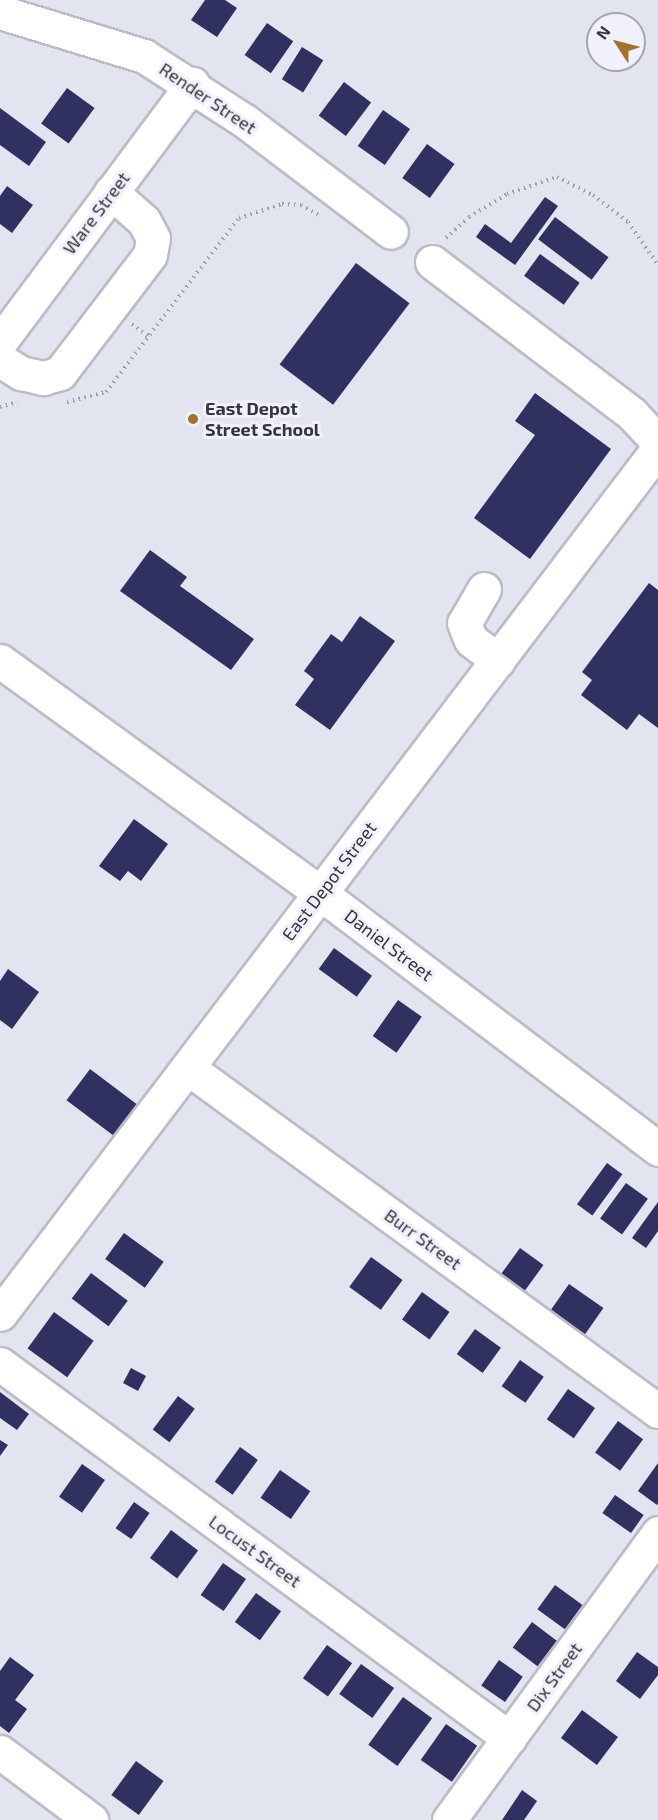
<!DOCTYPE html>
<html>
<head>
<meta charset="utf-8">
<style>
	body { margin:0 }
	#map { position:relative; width:658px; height:1820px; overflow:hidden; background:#e2e4ef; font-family:"Exo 2",sans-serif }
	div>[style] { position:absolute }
	.building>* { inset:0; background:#303061; transform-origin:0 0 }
	.path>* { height:4px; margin-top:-2px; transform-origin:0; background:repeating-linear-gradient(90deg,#9ea0a8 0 1.5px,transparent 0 6px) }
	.roads { filter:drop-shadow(2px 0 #bbbcc7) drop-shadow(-2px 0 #bbbcc7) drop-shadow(0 2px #bbbcc7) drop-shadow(0 -2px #bbbcc7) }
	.minor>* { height:33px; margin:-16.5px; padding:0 16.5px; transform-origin:16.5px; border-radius:16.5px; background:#fff }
	.dots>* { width:16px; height:16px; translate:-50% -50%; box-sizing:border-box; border:3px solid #f0f1fc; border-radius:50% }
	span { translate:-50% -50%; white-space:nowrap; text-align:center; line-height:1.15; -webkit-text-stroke:6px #f0f1fc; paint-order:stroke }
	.street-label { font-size:18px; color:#35363a }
	.poi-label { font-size:18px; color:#35363a; font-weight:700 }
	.left { translate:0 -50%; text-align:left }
	.north { position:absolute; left:586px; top:12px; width:60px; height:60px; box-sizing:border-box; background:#f0f1fc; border:2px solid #a5a6ae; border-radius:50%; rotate:306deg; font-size:16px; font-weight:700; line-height:24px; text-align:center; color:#35363a }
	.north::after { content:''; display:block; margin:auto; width:21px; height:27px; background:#a6712a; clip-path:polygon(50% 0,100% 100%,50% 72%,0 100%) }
</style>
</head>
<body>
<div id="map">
	<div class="building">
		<i style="clip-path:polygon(205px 0,225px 0,237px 8px,217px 37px,191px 20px)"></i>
		<i style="left:267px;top:23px;width:32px;height:39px;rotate:35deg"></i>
		<i style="left:302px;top:47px;width:25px;height:38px;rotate:32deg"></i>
		<i style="left:344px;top:82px;width:34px;height:42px;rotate:37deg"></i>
		<i style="left:67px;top:88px;width:34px;height:44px;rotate:36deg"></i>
		<i style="clip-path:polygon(0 108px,46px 142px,29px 166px,0 145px)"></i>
		<i style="left:383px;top:110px;width:33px;height:44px;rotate:35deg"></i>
		<i style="left:427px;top:144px;width:34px;height:42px;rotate:36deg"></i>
		<i style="clip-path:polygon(7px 186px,33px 205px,12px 233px,0 224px,0 196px)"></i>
		<i style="clip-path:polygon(545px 197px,558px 206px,515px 265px,476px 237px,485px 224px,511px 243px)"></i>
		<i style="left:555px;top:217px;width:67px;height:28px;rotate:37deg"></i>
		<i style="left:540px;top:254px;width:49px;height:27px;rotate:36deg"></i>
		<i style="left:356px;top:263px;width:67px;height:127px;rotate:37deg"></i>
		<i style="clip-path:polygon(535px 393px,611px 449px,530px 559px,474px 518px,535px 435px,515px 421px)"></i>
		<i style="clip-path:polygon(150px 550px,187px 577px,180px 586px,254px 639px,231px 670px,120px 591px)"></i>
		<i style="clip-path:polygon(649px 583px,658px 590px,658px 728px,639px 714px,627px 730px,581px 695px,592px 680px,582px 672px)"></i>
		<i style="clip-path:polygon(360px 616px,395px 641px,330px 730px,295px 705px,314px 679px,304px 671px,331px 634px,342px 642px)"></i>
		<i style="clip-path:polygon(134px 819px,168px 844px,141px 881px,128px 871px,120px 881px,99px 866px)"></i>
		<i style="left:334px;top:948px;width:47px;height:26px;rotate:36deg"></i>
		<i style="clip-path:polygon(8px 969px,39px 992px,12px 1029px,0 1020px,0 981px)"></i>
		<i style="left:398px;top:1000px;width:29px;height:44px;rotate:35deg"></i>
		<i style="left:90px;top:1069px;width:62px;height:39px;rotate:37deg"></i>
		<i style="left:607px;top:1163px;width:19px;height:51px;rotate:36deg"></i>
		<i style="left:626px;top:1183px;width:27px;height:44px;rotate:36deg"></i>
		<i style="clip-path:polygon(658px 1202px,658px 1231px,646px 1248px,632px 1238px)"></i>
		<i style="left:124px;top:1233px;width:49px;height:32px;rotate:36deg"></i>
		<i style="left:520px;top:1248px;width:29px;height:34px;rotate:36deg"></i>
		<i style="left:371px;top:1257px;width:39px;height:37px;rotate:36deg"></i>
		<i style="left:91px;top:1273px;width:46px;height:32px;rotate:37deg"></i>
		<i style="left:569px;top:1284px;width:42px;height:32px;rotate:35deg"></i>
		<i style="left:422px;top:1292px;width:34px;height:34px;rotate:36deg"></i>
		<i style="left:54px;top:1312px;width:49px;height:45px;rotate:36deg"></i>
		<i style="left:475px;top:1329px;width:32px;height:31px;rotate:36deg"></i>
		<i style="left:520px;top:1360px;width:29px;height:32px;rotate:35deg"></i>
		<i style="left:131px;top:1368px;width:17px;height:17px;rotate:28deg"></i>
		<i style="left:568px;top:1389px;width:33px;height:37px;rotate:35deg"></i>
		<i style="clip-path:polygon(0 1392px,29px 1414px,17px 1430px,0 1418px)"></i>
		<i style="left:178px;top:1396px;width:21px;height:42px;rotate:37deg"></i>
		<i style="left:618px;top:1421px;width:31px;height:39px;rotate:36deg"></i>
		<i style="clip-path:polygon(0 1440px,8px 1445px,0 1456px)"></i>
		<i style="left:240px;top:1447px;width:22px;height:43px;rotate:36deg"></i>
		<i style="clip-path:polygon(658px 1463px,658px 1503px,657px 1505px,638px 1491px)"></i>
		<i style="left:82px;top:1464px;width:28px;height:40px;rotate:35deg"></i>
		<i style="left:280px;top:1470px;width:37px;height:34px;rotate:35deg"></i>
		<i style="left:615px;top:1495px;width:35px;height:22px;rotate:35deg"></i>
		<i style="left:134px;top:1502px;width:19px;height:32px;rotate:35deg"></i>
		<i style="left:171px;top:1530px;width:34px;height:35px;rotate:37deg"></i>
		<i style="left:223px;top:1563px;width:28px;height:39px;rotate:35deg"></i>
		<i style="left:555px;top:1585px;width:34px;height:30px;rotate:36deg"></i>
		<i style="left:256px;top:1593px;width:31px;height:36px;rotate:36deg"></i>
		<i style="left:532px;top:1622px;width:31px;height:32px;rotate:37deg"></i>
		<i style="left:327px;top:1645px;width:31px;height:41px;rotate:36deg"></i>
		<i style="clip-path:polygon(637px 1652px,658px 1667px,658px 1675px,640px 1699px,616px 1681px)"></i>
		<i style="clip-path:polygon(10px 1657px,34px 1675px,15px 1700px,27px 1709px,9px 1733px,0 1726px,0 1671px)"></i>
		<i style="left:499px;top:1660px;width:29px;height:31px;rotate:35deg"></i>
		<i style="left:361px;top:1664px;width:41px;height:37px;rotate:36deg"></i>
		<i style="left:403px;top:1697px;width:36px;height:59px;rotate:36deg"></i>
		<i style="left:582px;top:1710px;width:45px;height:35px;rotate:37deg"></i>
		<i style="left:446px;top:1724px;width:38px;height:44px;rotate:35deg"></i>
		<i style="left:136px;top:1761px;width:34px;height:42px;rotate:36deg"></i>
		<i style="clip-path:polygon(522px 1790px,537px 1801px,524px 1820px,502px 1820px)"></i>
	</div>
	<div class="path">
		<i style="left:446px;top:238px;width:31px;rotate:-42deg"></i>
		<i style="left:469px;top:217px;width:44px;rotate:-31.2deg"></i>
		<i style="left:507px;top:194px;width:53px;rotate:-18.8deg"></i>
		<i style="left:557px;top:177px;width:40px;rotate:26.6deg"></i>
		<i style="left:593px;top:195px;width:44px;rotate:37.6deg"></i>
		<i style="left:628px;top:222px;width:52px;rotate:55.1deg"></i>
		<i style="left:132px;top:324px;width:20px;rotate:37deg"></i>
		<i style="left:67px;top:402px;width:40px;rotate:-14.4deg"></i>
		<i style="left:106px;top:392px;width:219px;rotate:-52.6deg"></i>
		<i style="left:239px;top:218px;width:45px;rotate:-18deg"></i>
		<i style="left:282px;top:204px;width:19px;rotate:3deg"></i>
		<i style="left:301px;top:205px;width:22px;rotate:30deg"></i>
		<i style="left:0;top:407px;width:18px;rotate:-16deg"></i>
	</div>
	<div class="roads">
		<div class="minor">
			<i style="left:0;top:12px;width:151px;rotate:17deg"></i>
			<i style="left:144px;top:56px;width:120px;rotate:32.8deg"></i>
			<i style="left:245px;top:121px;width:183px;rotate:37.2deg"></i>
			<i style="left:432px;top:262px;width:251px;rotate:37.2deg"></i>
			<i style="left:632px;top:414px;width:38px;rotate:47deg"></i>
			<i style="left:0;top:342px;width:322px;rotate:-53.3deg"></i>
			<i style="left:0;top:360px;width:25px;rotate:32deg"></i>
			<i style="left:21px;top:373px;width:23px;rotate:13deg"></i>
			<i style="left:43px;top:378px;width:18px;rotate:-16deg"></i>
			<i style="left:60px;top:373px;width:148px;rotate:-52.7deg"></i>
			<i style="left:150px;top:255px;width:17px;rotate:-80deg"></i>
			<i style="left:153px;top:238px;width:19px;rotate:-118deg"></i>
			<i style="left:144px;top:221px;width:44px;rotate:-138.7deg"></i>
			<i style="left:484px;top:589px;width:39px;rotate:120deg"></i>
			<i style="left:464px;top:623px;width:18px;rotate:68deg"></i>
			<i style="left:471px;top:640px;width:34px;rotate:37deg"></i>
			<i style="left:0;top:661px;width:395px;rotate:35.9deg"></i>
			<i style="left:320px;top:893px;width:424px;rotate:37.1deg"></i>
			<i style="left:188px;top:1068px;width:582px;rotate:36.12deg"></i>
			<i style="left:0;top:1314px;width:1087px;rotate:-52.74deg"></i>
			<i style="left:0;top:1364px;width:632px;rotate:36.31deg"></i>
			<i style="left:0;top:1752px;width:114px;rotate:36.8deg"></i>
			<i style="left:449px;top:1820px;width:355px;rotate:-53.9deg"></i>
		</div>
	</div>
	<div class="dots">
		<i style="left:193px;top:419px;background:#a6712a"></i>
	</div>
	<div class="street-label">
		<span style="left:208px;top:98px;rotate:34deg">Render Street</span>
		<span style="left:96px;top:213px;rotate:-53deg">Ware Street</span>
		<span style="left:329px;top:881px;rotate:-53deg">East Depot Street</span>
		<span style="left:389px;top:945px;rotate:37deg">Daniel Street</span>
		<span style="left:423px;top:1239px;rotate:36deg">Burr Street</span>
		<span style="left:255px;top:1551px;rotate:36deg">Locust Street</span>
		<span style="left:554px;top:1677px;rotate:-54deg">Dix Street</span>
	</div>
	<div class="poi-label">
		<span class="left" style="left:205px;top:419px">East Depot<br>Street School</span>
	</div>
	<div class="north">N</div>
</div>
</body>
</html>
